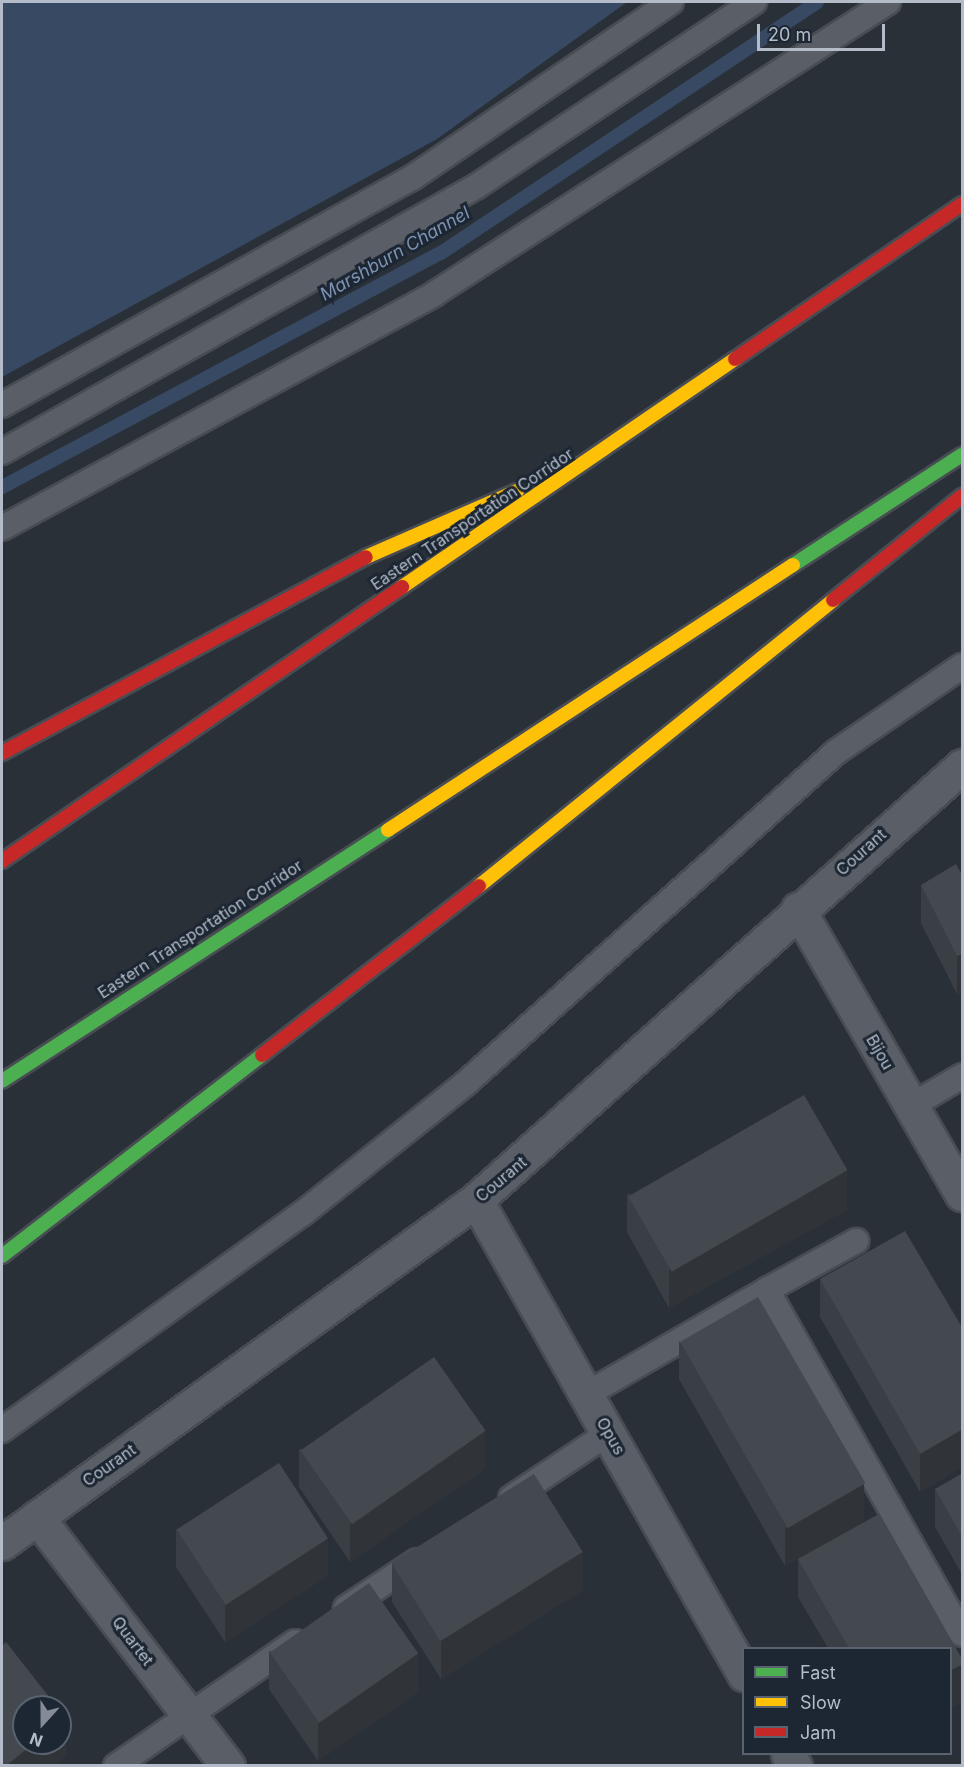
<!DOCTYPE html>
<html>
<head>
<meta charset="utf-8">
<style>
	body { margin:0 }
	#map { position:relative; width:964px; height:1767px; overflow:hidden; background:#2a3038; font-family:Inter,sans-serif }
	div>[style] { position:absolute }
	.water>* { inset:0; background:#384963 }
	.stream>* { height:14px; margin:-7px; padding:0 7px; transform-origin:7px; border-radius:7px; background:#384963 }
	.roads { filter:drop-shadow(2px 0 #484c53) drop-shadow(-2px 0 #484c53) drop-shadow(0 2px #484c53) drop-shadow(0 -2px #484c53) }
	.lane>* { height:24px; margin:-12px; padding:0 12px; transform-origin:12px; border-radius:12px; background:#5a5e66 }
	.street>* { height:33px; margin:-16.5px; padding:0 16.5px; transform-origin:16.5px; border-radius:16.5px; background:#5a5e66 }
	.fast>* { height:14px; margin:-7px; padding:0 7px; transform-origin:7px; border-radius:7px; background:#4caf50 }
	.slow>* { height:14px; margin:-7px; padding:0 7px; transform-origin:7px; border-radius:7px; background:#ffc107 }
	.jam>* { height:14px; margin:-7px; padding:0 7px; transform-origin:7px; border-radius:7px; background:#c62828 }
	.wall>* { inset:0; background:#3a3f45 }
	.shaded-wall>* { inset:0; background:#303338 }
	.building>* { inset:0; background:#444950; transform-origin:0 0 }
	span { translate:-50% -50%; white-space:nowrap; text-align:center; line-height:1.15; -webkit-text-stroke:6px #1d2633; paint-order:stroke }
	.street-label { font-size:16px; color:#b4bcc9 }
	.water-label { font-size:18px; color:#7c92b1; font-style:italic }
	.frame { position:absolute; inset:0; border:3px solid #b4bcc9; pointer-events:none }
	.legend { position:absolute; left:742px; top:1647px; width:210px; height:108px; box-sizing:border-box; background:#1d2633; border:2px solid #59626f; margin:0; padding:8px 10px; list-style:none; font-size:18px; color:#b4bcc9 }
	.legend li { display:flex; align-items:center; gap:12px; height:30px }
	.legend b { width:30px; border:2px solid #59626f }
	.north { position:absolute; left:12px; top:1695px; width:60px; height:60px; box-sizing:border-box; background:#1d2633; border:2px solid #59626f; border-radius:50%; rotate:201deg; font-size:16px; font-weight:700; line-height:24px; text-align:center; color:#b4bcc9 }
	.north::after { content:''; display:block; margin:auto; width:21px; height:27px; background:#848b96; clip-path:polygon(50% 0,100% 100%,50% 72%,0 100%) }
	.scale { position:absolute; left:757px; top:24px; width:128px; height:27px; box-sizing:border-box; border:3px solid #b4bcc9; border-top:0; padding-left:8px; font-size:18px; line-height:21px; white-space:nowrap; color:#b4bcc9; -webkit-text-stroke:4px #1d2633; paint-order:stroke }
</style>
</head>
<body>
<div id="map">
	<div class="water">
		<i style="clip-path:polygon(2px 2px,627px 2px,437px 139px,2px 377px)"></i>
	</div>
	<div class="stream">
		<i style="left:2px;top:487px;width:497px;rotate:-28.1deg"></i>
		<i style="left:441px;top:253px;width:452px;rotate:-33.7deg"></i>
	</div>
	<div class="roads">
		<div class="lane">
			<i style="left:2px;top:405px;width:469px;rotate:-29deg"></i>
			<i style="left:412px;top:178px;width:313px;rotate:-34.2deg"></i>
			<i style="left:2px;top:452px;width:544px;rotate:-29.25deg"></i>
			<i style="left:477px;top:186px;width:333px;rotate:-33.6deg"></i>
			<i style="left:2px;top:528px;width:491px;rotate:-28.4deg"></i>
			<i style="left:434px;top:294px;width:540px;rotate:-32.75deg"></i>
			<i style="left:911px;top:1106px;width:59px;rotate:-30.5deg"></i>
			<i style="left:767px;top:1290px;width:102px;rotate:-28.8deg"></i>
			<i style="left:587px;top:1394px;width:208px;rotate:-30deg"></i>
			<i style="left:767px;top:1290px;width:395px;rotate:60.5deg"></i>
			<i style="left:2px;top:1430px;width:370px;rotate:-35.8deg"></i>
			<i style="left:302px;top:1214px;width:210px;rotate:-38.6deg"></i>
			<i style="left:466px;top:1083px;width:496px;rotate:-41.8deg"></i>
			<i style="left:836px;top:752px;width:153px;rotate:-34.3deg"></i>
			<i style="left:511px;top:1498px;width:118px;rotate:-33.6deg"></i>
			<i style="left:346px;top:1608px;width:85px;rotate:-33.5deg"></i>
			<i style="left:116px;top:1766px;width:218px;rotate:-34.7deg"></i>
		</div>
		<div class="street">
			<i style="left:798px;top:909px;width:329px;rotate:60.1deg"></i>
			<i style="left:476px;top:1200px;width:545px;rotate:60.52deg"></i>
			<i style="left:37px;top:1517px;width:314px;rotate:52.5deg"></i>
			<i style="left:2px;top:1543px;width:585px;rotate:-35.89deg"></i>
			<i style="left:476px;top:1200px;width:652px;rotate:-41.76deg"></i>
			<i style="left:788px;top:1754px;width:14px;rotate:60deg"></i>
		</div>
		<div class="fast">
			<i style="left:793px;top:565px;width:202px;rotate:-33.1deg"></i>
			<i style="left:2px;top:1081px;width:460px;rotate:-33deg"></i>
			<i style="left:2px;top:1256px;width:329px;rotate:-37.7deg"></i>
		</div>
		<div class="slow">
			<i style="left:366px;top:557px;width:165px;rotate:-23.6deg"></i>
			<i style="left:402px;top:587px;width:404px;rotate:-34.4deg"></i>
			<i style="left:388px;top:830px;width:484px;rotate:-33.2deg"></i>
			<i style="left:479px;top:886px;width:455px;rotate:-38.9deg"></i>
		</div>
		<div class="jam">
			<i style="left:735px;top:359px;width:275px;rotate:-34.3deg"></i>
			<i style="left:833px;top:600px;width:166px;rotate:-38.9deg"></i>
			<i style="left:2px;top:753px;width:413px;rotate:-28.3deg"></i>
			<i style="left:2px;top:861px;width:485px;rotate:-34.4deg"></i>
			<i style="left:262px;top:1055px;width:275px;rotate:-37.9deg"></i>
		</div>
	</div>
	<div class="wall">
		<i style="clip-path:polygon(962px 875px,963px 875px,963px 991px,957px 994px,921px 923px,921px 885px)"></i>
		<i style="clip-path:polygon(627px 1194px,847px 1210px,669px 1308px,627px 1232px)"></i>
		<i style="clip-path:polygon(820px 1279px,963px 1329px,963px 1467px,920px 1492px,820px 1317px)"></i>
		<i style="clip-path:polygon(679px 1341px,864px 1522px,785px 1566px,679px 1379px)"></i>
		<i style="clip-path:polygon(299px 1449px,485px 1469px,350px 1562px,299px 1487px)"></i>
		<i style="clip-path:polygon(963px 1473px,963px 1576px,935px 1527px,935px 1489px)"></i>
		<i style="clip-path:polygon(879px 1514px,963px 1661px,963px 1702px,951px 1708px,951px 1648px,828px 1648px,798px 1597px,798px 1559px)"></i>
		<i style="clip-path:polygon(176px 1529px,328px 1576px,225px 1642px,176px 1567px)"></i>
		<i style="clip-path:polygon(392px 1564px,583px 1590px,441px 1679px,392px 1602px)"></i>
		<i style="clip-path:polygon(269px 1651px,418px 1692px,318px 1761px,269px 1689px)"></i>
	</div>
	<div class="shaded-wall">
		<i style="clip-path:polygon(963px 953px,963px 991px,957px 994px,957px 956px)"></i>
		<i style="clip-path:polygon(847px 1171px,847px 1210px,669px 1308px,669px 1270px)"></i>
		<i style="clip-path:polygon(963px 1429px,963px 1467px,920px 1492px,920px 1454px)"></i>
		<i style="clip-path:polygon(485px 1431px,485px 1469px,350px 1562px,350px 1523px)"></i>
		<i style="clip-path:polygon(864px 1484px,864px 1522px,785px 1566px,785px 1528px)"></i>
		<i style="clip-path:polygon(328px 1538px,328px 1576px,225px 1642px,225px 1604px)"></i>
		<i style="clip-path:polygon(583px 1552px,583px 1590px,441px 1679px,441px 1641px)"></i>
		<i style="clip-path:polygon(418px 1654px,418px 1692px,318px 1761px,318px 1723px)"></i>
		<i style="clip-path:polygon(963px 1664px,963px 1702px,951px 1708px,951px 1670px)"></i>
		<i style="clip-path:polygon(66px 1718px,66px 1756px,54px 1766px,6px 1766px,34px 1743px,60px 1743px,60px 1723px)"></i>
	</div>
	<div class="building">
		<i style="clip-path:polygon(956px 864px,962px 875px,963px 875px,963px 953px,957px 956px,921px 885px)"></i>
		<i style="left:804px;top:1095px;width:87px;height:203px;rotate:60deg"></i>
		<i style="clip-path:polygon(905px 1231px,963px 1329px,963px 1429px,920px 1454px,820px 1279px)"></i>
		<i style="left:758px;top:1297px;width:215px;height:90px;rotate:60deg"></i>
		<i style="left:434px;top:1357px;width:90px;height:163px;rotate:55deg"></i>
		<i style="left:279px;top:1463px;width:90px;height:122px;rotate:57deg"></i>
		<i style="clip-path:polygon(963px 1473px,963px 1538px,935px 1489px)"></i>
		<i style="left:534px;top:1474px;width:92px;height:168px;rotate:58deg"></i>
		<i style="clip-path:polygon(879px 1514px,963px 1661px,963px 1664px,951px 1670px,951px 1648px,849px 1648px,798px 1559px)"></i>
		<i style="left:369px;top:1583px;width:86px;height:121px;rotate:55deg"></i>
		<i style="clip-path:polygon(6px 1642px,57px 1707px,24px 1707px,24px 1743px,34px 1743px,6px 1766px,2px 1766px,2px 1646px)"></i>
		<i style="clip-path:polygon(60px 1710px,66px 1718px,60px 1723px)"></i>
	</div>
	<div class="street-label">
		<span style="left:472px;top:519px;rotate:-34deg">Eastern Transportation Corridor</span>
		<span style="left:861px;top:852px;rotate:-42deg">Courant</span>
		<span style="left:200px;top:929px;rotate:-33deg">Eastern Transportation Corridor</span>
		<span style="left:880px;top:1052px;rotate:60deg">Bijou</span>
		<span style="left:501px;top:1179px;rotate:-40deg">Courant</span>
		<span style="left:611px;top:1436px;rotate:60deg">Opus</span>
		<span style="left:109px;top:1465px;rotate:-35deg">Courant</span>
		<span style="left:133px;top:1641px;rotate:53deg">Quartet</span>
	</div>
	<div class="water-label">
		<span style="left:395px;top:254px;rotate:-30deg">Marshburn Channel</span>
	</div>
	<div class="frame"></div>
	<ul class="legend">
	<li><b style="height:8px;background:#4caf50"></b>Fast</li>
	<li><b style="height:8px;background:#ffc107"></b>Slow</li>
	<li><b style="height:8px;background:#c62828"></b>Jam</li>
	</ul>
	<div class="north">N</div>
	<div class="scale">20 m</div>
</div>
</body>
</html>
